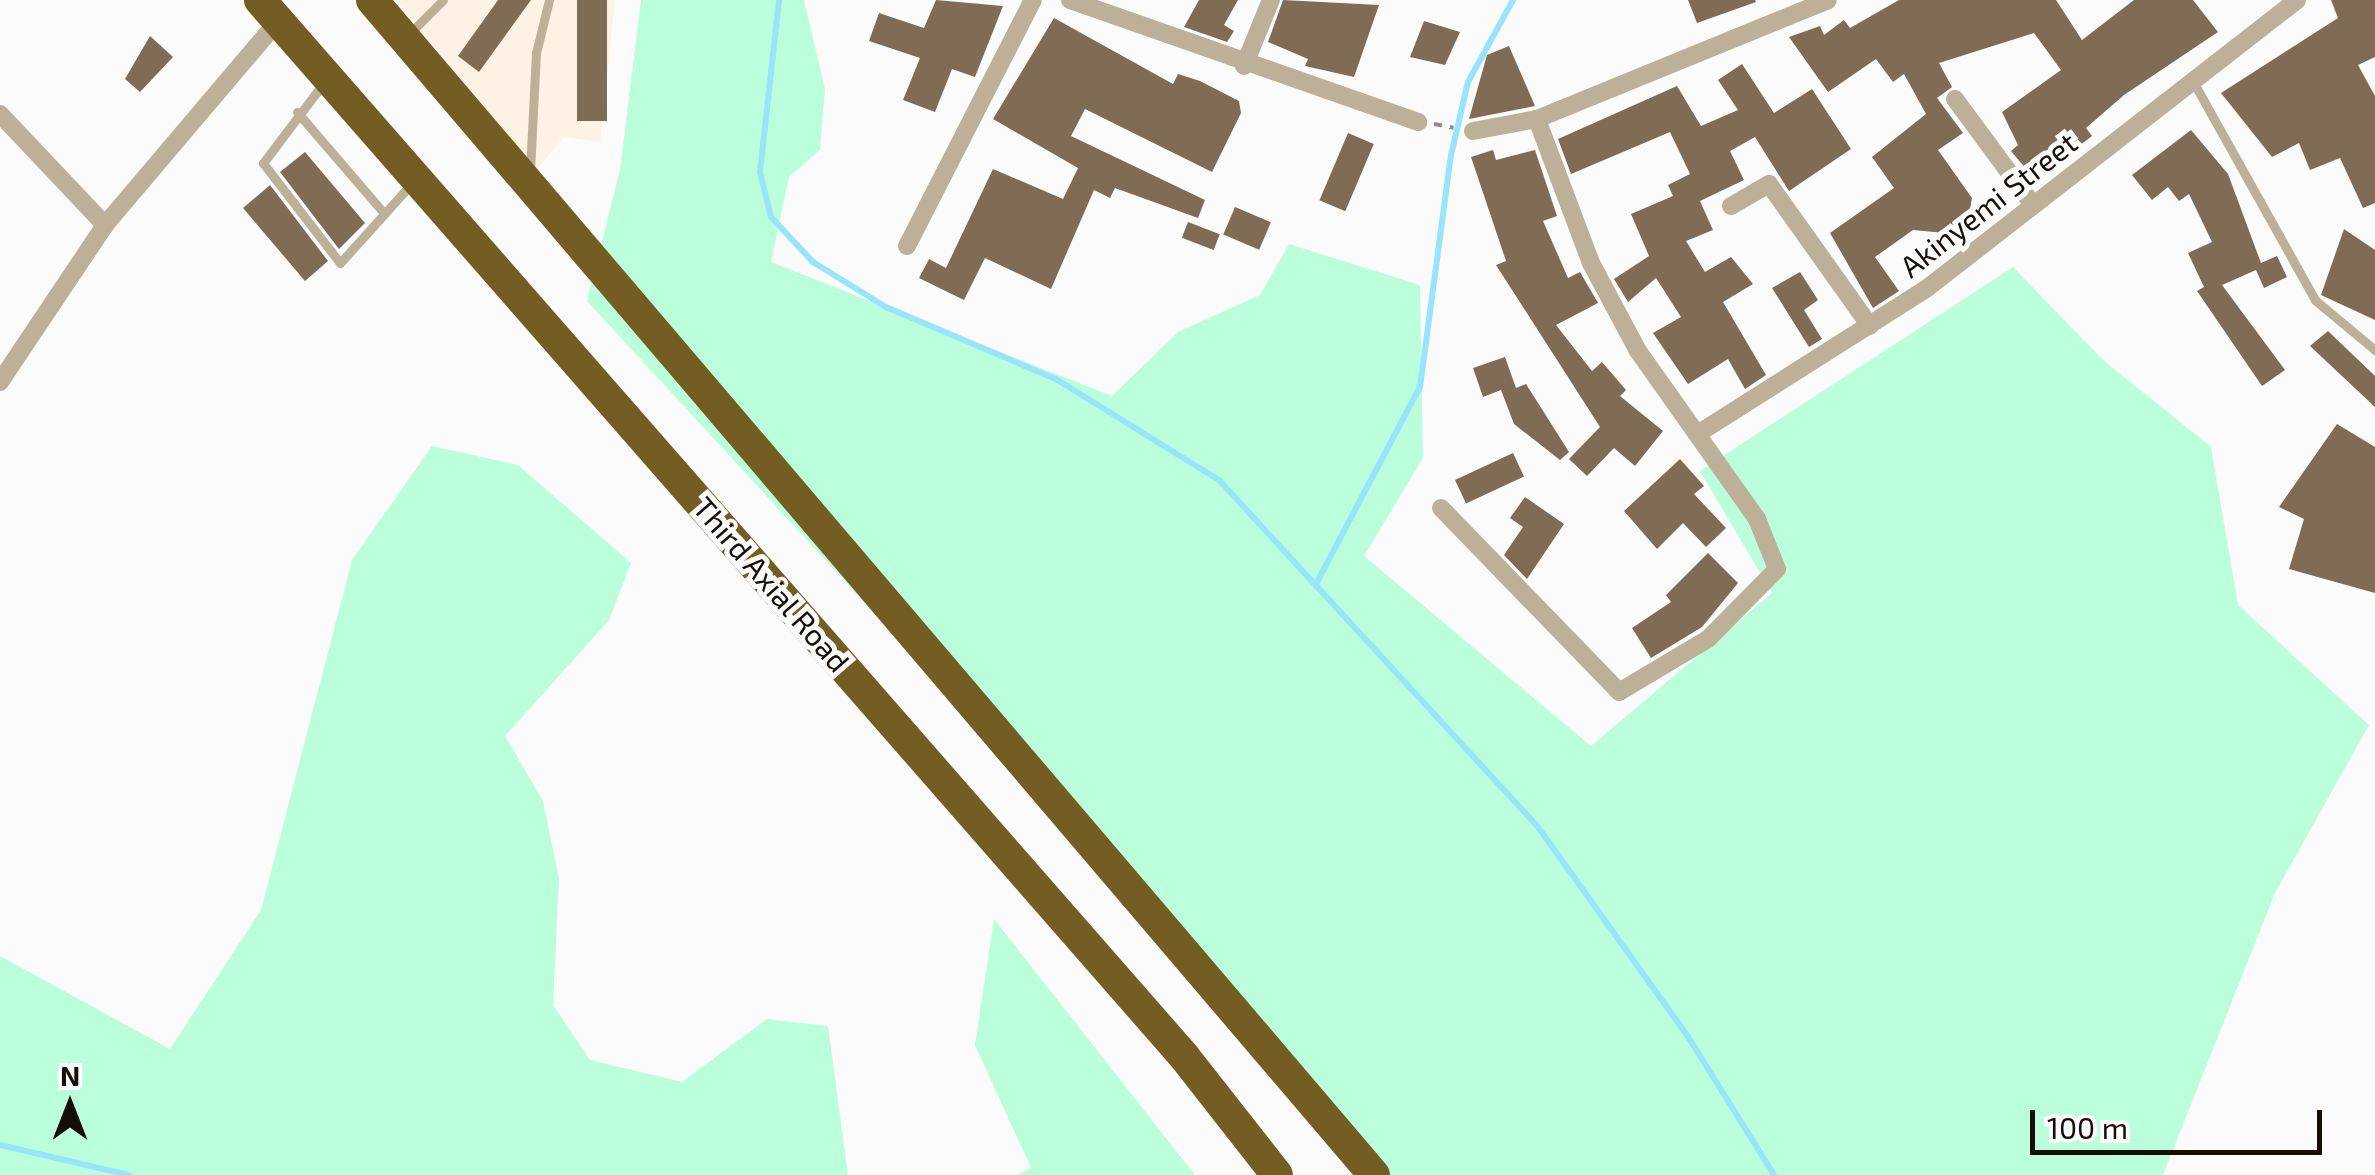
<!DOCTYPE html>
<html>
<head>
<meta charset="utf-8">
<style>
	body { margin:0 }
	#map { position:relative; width:2375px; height:1175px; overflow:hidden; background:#fbfbfb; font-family:"Exo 2",sans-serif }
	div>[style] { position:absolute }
	.built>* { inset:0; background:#fef2e5 }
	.green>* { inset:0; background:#bbfedb }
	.stream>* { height:6px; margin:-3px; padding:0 3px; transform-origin:3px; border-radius:3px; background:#98e5fb }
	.building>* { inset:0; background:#806b55; transform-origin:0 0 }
	.path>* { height:4px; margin-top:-2px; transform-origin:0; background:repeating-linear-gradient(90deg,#928e8b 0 8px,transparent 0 16px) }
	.lane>* { height:9px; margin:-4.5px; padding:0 4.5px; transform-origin:4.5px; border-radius:4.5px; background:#bcb198 }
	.street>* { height:18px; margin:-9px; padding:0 9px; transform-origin:9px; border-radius:9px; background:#bcb198 }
	.highway>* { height:32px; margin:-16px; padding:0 16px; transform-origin:16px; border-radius:16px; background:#745d22 }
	span { translate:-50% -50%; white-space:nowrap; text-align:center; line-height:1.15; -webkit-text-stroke:10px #fbfbfb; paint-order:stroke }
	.street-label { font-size:30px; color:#160e06 }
	.north { position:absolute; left:20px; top:1055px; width:100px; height:100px; -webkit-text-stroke:8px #fbfbfb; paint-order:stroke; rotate:0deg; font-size:28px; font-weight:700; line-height:40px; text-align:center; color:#160e06 }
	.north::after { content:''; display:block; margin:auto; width:35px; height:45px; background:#160e06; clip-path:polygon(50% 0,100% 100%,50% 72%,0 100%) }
	.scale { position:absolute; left:2030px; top:1110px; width:292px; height:45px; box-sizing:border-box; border:5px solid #160e06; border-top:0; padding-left:12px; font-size:30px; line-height:35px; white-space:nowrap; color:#160e06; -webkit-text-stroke:8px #fbfbfb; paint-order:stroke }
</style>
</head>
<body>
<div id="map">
	<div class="built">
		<i style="clip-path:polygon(396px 0,615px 0,600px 142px,564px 137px,536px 170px)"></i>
	</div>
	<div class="green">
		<i style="clip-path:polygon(641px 0,804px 0,825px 89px,820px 150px,789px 177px,771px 262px,1112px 396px,1178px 332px,1260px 295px,1289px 244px,1420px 285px,1423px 458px,1364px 556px,1591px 746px,1772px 593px,1700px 471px,2013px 267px,2104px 361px,2211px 447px,2238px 605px,2369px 725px,2275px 893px,2163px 1175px,1355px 1175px,1235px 1005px,587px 301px,620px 170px)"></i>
		<i style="clip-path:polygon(432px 446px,518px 465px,631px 563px,609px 620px,505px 736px,543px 801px,559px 879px,553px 1005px,590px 1060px,682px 1082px,767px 1019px,828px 1026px,848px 1175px,0 1175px,0 956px,170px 1049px,261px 910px,352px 560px)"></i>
		<i style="clip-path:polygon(994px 919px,1195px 1175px,1017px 1175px,1031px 1168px,975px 1045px)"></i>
	</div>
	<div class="stream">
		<i style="left:779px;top:0;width:173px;rotate:96.3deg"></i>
		<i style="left:760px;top:172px;width:46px;rotate:76.3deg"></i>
		<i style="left:771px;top:217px;width:62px;rotate:47deg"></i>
		<i style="left:813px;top:262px;width:86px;rotate:31.7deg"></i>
		<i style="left:886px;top:307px;width:185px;rotate:23deg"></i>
		<i style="left:1056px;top:379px;width:192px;rotate:31.8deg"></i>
		<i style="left:1219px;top:480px;width:471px;rotate:47.4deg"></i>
		<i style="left:1538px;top:827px;width:256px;rotate:54.4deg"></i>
		<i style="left:1687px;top:1035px;width:165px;rotate:58.1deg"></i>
		<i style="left:1316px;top:584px;width:223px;rotate:-62.2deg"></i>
		<i style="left:1420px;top:387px;width:234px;rotate:-82.4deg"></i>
		<i style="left:1451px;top:155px;width:75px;rotate:-76.9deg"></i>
		<i style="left:1468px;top:82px;width:94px;rotate:-61.2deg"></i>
		<i style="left:0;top:1145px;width:132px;rotate:13.1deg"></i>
	</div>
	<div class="building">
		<i style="clip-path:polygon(498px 0,531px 0,479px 72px,458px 56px)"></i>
		<i style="left:577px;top:0;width:30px;height:121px"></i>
		<i style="clip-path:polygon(936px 0,1003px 6px,975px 77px,952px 69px,935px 112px,903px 100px,920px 58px,869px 41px,879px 13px,924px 28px)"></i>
		<i style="clip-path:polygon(1199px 0,1238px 0,1224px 25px,1234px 31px,1227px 42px,1184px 27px)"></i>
		<i style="clip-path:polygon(1283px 0,1379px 5px,1354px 77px,1305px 66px,1308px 59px,1268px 42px)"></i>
		<i style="clip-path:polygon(1688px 0,1755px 0,1756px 2px,1697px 23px)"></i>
		<i style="clip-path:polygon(1899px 0,2056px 0,2082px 40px,2134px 0,2193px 0,2218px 32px,2124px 95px,2086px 128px,2092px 136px,2035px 180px,2011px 151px,2018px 145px,2002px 112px,2061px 70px,2034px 33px,1939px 63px,1952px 87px,1937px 98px,1963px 133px,1938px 150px,1972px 198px,1969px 215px,1945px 233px,1913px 230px,1875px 257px,1899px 291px,1873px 308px,1830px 233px,1894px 188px,1872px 157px,1926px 114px,1904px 74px,1893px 82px,1876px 59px,1828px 92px,1789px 37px,1820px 26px,1824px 35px,1844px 20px,1850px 28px)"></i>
		<i style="clip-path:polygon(2331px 0,2375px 0,2375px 57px,2358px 65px,2375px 96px,2375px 203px,2363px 208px,2340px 158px,2310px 170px,2299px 143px,2272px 157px,2221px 93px,2338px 18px)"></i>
		<i style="clip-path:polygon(1054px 18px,1173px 84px,1178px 74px,1200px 81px,1239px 101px,1241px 113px,1212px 172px,1085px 109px,1071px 136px,1205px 200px,1198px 218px,1115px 188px,1110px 198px,1094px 190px,1051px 289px,985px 258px,964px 300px,919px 278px,929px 259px,946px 268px,993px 169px,1063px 199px,1078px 168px,993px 119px)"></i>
		<i style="clip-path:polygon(1424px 21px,1460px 32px,1445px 65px,1410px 57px)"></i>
		<i style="clip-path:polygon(150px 36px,173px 57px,140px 92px,125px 79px)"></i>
		<i style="clip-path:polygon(1509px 46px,1535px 106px,1469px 119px,1487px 55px)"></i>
		<i style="clip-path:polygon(1742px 64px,1774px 113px,1812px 89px,1851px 149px,1789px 191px,1755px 137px,1730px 151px,1744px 180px,1700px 201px,1713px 230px,1686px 241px,1705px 272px,1731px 257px,1753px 284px,1723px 302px,1766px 375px,1745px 389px,1728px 359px,1688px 384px,1653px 333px,1681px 317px,1656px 278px,1628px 302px,1614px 279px,1649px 256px,1631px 214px,1673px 196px,1668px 185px,1690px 174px,1670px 132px,1571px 174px,1558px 139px,1677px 86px,1701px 126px,1738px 110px,1718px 80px)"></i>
		<i style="clip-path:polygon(2191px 130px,2228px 174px,2261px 263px,2277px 256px,2287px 277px,2264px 288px,2256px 270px,2222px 285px,2285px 370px,2262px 386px,2197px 291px,2204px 287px,2188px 253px,2212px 242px,2189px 194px,2179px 201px,2168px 187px,2152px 200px,2132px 175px)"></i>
		<i style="left:1348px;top:133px;width:28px;height:73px;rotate:23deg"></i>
		<i style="clip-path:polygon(1493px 150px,1496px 160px,1535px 150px,1557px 216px,1543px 221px,1568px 278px,1580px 272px,1598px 303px,1556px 325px,1592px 371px,1602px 362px,1626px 390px,1620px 396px,1663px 431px,1635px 466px,1614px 448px,1587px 476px,1569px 459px,1600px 427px,1496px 265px,1506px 261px,1471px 157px)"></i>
		<i style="clip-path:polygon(305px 152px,365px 223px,339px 249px,280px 172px)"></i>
		<i style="clip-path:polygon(270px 185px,328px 261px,305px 281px,243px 208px)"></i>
		<i style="left:1235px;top:207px;width:39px;height:30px;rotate:23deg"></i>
		<i style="left:1188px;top:222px;width:34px;height:17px;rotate:21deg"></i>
		<i style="clip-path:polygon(2344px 229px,2375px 250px,2375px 320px,2321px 295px)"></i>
		<i style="clip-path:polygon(1800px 272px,1818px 300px,1804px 310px,1822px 339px,1809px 347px,1772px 288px)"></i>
		<i style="clip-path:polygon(2328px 331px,2375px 376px,2375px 407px,2310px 346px)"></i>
		<i style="clip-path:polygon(1505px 357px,1516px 388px,1526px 384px,1569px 452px,1560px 460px,1514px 424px,1501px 390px,1483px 397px,1473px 368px)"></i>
		<i style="clip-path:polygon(2337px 424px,2375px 447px,2375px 593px,2289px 569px,2304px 519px,2279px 507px)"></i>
		<i style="left:1513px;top:453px;width:26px;height:64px;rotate:65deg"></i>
		<i style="clip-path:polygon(1680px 459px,1704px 486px,1694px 494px,1726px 528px,1706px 547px,1683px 523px,1657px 549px,1624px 511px)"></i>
		<i style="clip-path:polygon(1525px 497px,1564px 524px,1527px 579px,1504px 555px,1523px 527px,1510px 518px)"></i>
		<i style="clip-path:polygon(1708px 553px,1738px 583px,1702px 627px,1651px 658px,1632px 628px,1671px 602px,1666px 595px)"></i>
	</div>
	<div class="path">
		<i style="left:1434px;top:124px;width:20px;rotate:11deg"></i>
	</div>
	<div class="lane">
		<i style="left:409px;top:34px;width:48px;rotate:-45deg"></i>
		<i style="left:322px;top:85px;width:98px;rotate:127.1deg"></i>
		<i style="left:263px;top:163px;width:126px;rotate:52.4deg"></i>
		<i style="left:340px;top:263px;width:108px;rotate:-48deg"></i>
		<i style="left:2195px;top:85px;width:246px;rotate:60.8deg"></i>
		<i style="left:2315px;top:300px;width:78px;rotate:39.8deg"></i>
		<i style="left:297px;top:112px;width:132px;rotate:49.3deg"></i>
		<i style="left:530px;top:171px;width:118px;rotate:-87.1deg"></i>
		<i style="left:536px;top:53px;width:55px;rotate:-76.2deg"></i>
	</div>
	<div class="street">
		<i style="left:1070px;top:0;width:369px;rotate:19.3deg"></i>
		<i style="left:1244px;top:66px;width:71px;rotate:-67.8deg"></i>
		<i style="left:1955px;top:99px;width:128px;rotate:53.6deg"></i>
		<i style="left:0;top:114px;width:153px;rotate:46.6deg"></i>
		<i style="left:1473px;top:131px;width:65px;rotate:-10.6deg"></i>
		<i style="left:1537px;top:119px;width:314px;rotate:-22.2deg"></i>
		<i style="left:1731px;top:206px;width:44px;rotate:-30.1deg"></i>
		<i style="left:1769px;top:184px;width:174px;rotate:54.6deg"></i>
		<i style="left:907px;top:246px;width:276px;rotate:-62.9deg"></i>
		<i style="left:0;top:382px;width:189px;rotate:-56.2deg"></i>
		<i style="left:105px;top:225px;width:267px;rotate:-49.7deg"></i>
		<i style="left:1699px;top:433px;width:269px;rotate:-32.4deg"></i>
		<i style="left:1926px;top:289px;width:470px;rotate:-37.9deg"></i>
		<i style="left:1441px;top:508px;width:256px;rotate:45.9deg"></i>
		<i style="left:1619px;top:692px;width:104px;rotate:-30.8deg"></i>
		<i style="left:1708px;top:639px;width:98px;rotate:-45.4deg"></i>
		<i style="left:1777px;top:569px;width:54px;rotate:-111.8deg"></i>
		<i style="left:1757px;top:519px;width:206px;rotate:-125.3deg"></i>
		<i style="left:1638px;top:351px;width:100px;rotate:-118.1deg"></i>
		<i style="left:1591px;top:263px;width:154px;rotate:-110.6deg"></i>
	</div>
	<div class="highway">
		<i style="left:260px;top:0;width:1402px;rotate:48.82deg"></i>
		<i style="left:1183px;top:1055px;width:152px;rotate:51.9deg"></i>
		<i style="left:372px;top:0;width:1544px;rotate:49.54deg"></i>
	</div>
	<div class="street-label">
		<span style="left:1988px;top:204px;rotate:-38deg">Akinyemi Street</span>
		<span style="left:772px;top:584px;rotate:49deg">Third Axial Road</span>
	</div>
	<div class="north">N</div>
	<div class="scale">100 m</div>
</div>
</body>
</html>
